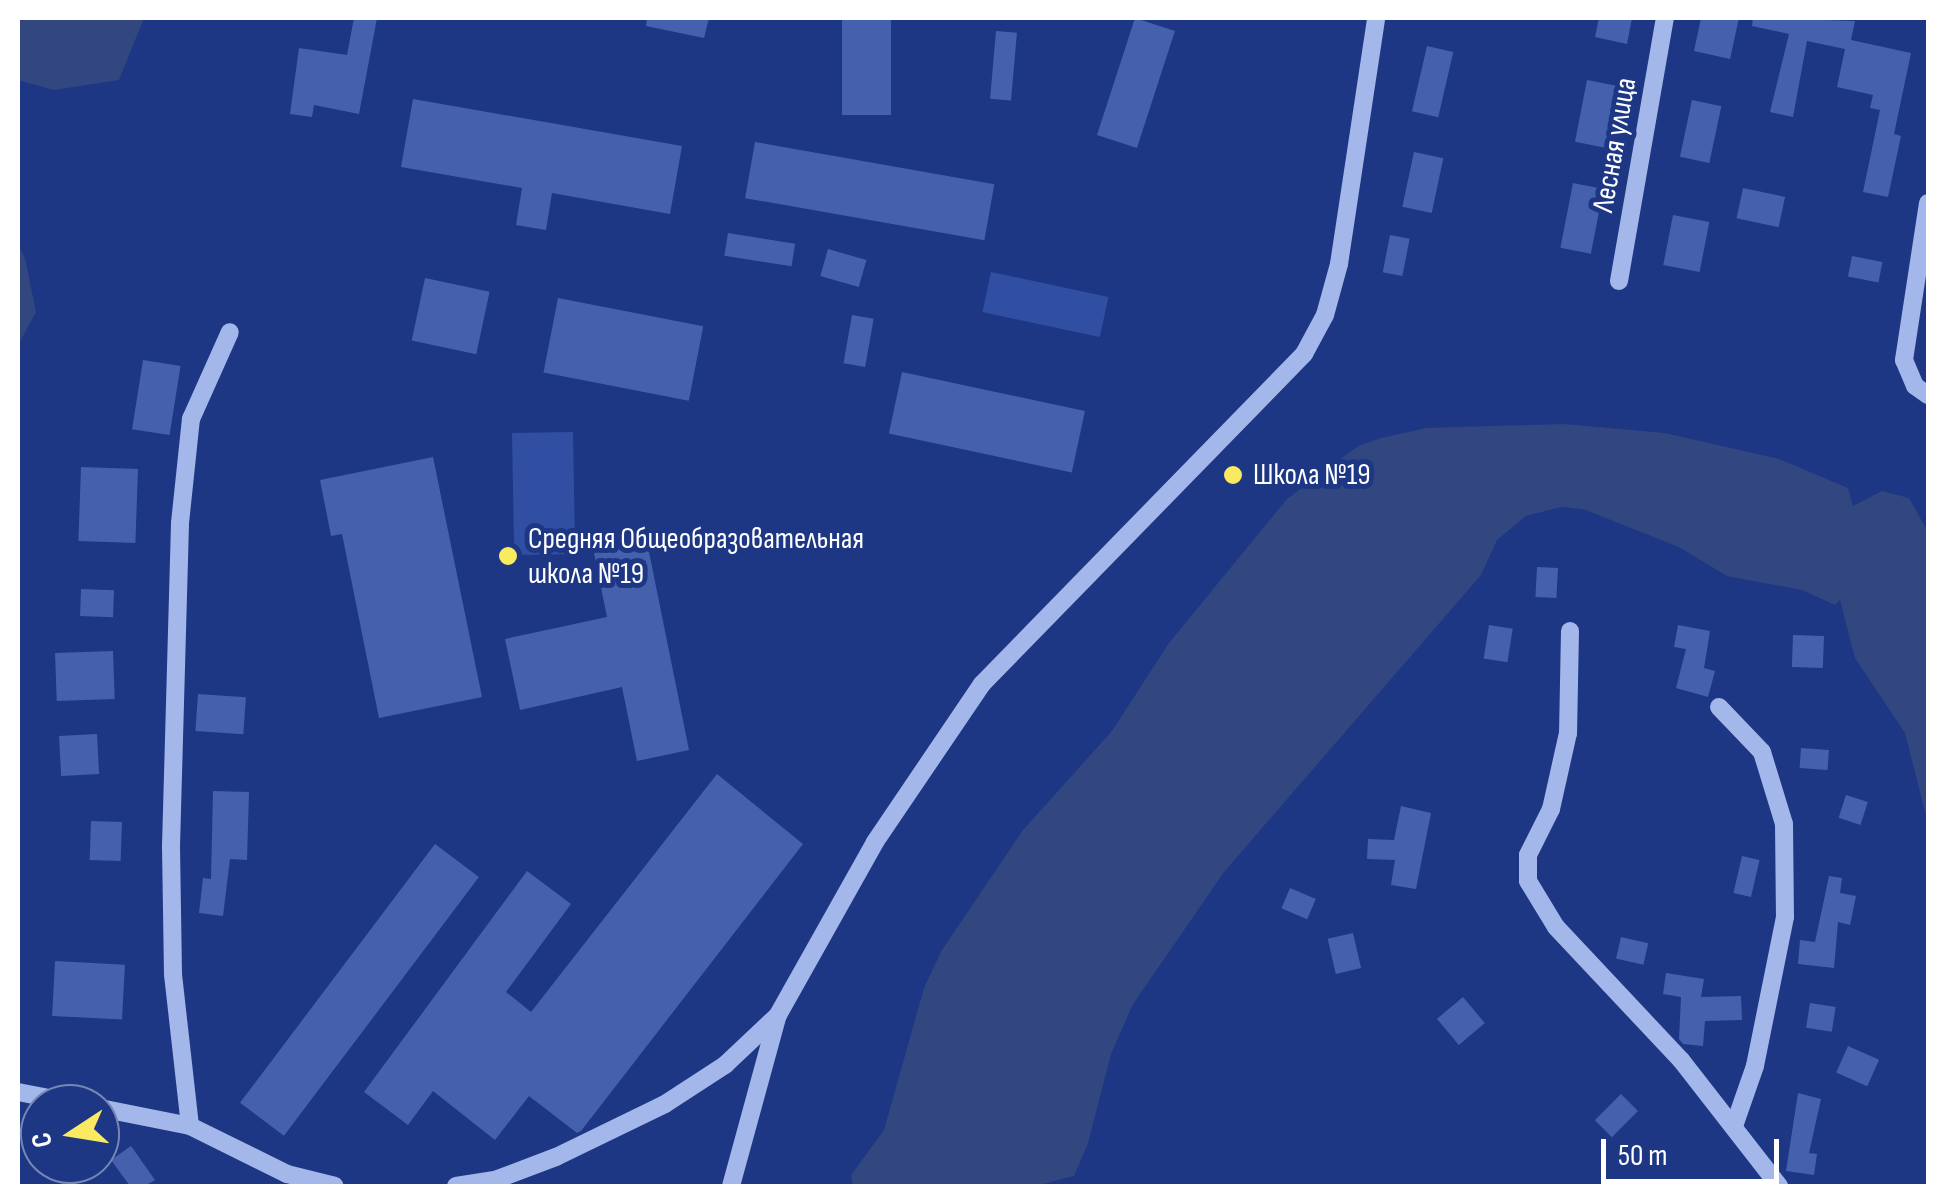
<!DOCTYPE html>
<html>
<head>
<meta charset="utf-8">
<style>
	body { margin:0 }
	#map { position:relative; width:1946px; height:1204px; overflow:hidden; background:#1d3784; font-family:"Sofia Sans Condensed",sans-serif }
	div>[style] { position:absolute }
	.green>* { inset:0; background:#304fa2; transform-origin:0 0 }
	.water>* { inset:0; background:#324680 }
	.building>* { inset:0; background:#4561ad; transform-origin:0 0 }
	.minor>* { height:18px; margin:-9px; padding:0 9px; transform-origin:9px; border-radius:9px; background:#a4b7ea }
	.dots>* { width:28px; height:28px; translate:-50% -50%; box-sizing:border-box; border:5px solid #1d3784; border-radius:50% }
	span { translate:-50% -50%; white-space:nowrap; text-align:center; line-height:1.15; -webkit-text-stroke:10px #1d3784; paint-order:stroke }
	.street-label { font-size:30px; color:#fff }
	.poi-label { font-size:30px; color:#fff }
	.left { translate:0 -50%; text-align:left }
	.frame { position:absolute; inset:0; border:20px solid #fff; pointer-events:none }
	.north { position:absolute; left:20px; top:1084px; width:100px; height:100px; box-sizing:border-box; background:#1d3784; border:2px solid #7787b5; border-radius:50%; rotate:258deg; font-size:28px; font-weight:700; line-height:40px; text-align:center; color:#fff }
	.north::after { content:''; display:block; margin:auto; width:35px; height:45px; background:#faea62; clip-path:polygon(50% 0,100% 100%,50% 72%,0 100%) }
	.scale { position:absolute; left:1601px; top:1139px; width:178px; height:45px; box-sizing:border-box; border:5px solid #fff; border-top:0; padding-left:12px; font-size:30px; line-height:35px; white-space:nowrap; color:#fff; -webkit-text-stroke:8px #1d3784; paint-order:stroke }
</style>
</head>
<body>
<div id="map">
	<div class="green">
		<i style="left:991px;top:272px;width:120px;height:41px;rotate:12deg"></i>
		<i style="left:573px;top:432px;width:122px;height:61px;rotate:89deg"></i>
	</div>
	<div class="water">
		<i style="clip-path:polygon(18px 18px,144px 18px,119px 80px,54px 90px,18px 80px)"></i>
		<i style="clip-path:polygon(18px 245px,25px 258px,36px 312px,18px 345px)"></i>
		<i style="clip-path:polygon(1563px 424px,1665px 433px,1779px 459px,1848px 488px,1853px 506px,1882px 491px,1909px 498px,1928px 532px,1928px 823px,1905px 733px,1855px 658px,1840px 600px,1835px 605px,1802px 590px,1727px 576px,1679px 547px,1583px 509px,1561px 507px,1526px 516px,1497px 540px,1481px 575px,1224px 872px,1133px 1004px,1111px 1054px,1088px 1143px,1074px 1176px,1035px 1186px,853px 1186px,851px 1175px,884px 1130px,924px 988px,942px 950px,1023px 830px,1112px 731px,1169px 643px,1287px 499px,1358px 446px,1381px 438px,1426px 428px)"></i>
	</div>
	<div class="building">
		<i style="clip-path:polygon(354px 18px,377px 18px,359px 114px,314px 105px,312px 117px,290px 114px,299px 48px,347px 55px)"></i>
		<i style="clip-path:polygon(647px 18px,709px 18px,704px 38px,646px 26px)"></i>
		<i style="left:842px;top:18px;width:49px;height:97px"></i>
		<i style="left:1135px;top:18px;width:42px;height:123px;rotate:18deg"></i>
		<i style="clip-path:polygon(1599px 18px,1632px 18px,1627px 44px,1595px 37px)"></i>
		<i style="clip-path:polygon(1701px 18px,1739px 18px,1730px 59px,1694px 51px)"></i>
		<i style="clip-path:polygon(1753px 18px,1855px 21px,1851px 40px,1911px 53px,1894px 134px,1901px 136px,1888px 197px,1863px 192px,1880px 110px,1870px 108px,1873px 95px,1837px 87px,1845px 49px,1807px 41px,1793px 117px,1770px 112px,1789px 34px,1752px 26px)"></i>
		<i style="left:996px;top:31px;width:21px;height:68px;rotate:5deg"></i>
		<i style="left:1427px;top:46px;width:27px;height:67px;rotate:13deg"></i>
		<i style="left:1587px;top:80px;width:31px;height:63px;rotate:11deg"></i>
		<i style="clip-path:polygon(413px 99px,682px 146px,670px 214px,552px 193px,546px 230px,516px 225px,522px 188px,401px 167px)"></i>
		<i style="left:1692px;top:100px;width:30px;height:58px;rotate:12deg"></i>
		<i style="left:755px;top:142px;width:243px;height:57px;rotate:10deg"></i>
		<i style="left:1414px;top:152px;width:30px;height:56px;rotate:12deg"></i>
		<i style="left:1573px;top:183px;width:31px;height:66px;rotate:11deg"></i>
		<i style="left:1743px;top:188px;width:43px;height:31px;rotate:12deg"></i>
		<i style="left:1673px;top:215px;width:37px;height:51px;rotate:11deg"></i>
		<i style="left:728px;top:233px;width:68px;height:23px;rotate:9deg"></i>
		<i style="left:1390px;top:235px;width:20px;height:38px;rotate:11deg"></i>
		<i style="left:828px;top:249px;width:40px;height:28px;rotate:16deg"></i>
		<i style="left:1852px;top:256px;width:31px;height:21px;rotate:11deg"></i>
		<i style="left:425px;top:278px;width:66px;height:64px;rotate:12deg"></i>
		<i style="left:558px;top:298px;width:148px;height:76px;rotate:11deg"></i>
		<i style="left:852px;top:315px;width:22px;height:49px;rotate:10deg"></i>
		<i style="left:143px;top:360px;width:38px;height:70px;rotate:9deg"></i>
		<i style="left:902px;top:372px;width:187px;height:63px;rotate:12deg"></i>
		<i style="clip-path:polygon(433px 457px,482px 697px,379px 718px,342px 534px,331px 536px,320px 480px)"></i>
		<i style="left:81px;top:467px;width:57px;height:74px;rotate:2deg"></i>
		<i style="clip-path:polygon(646px 537px,689px 750px,637px 761px,622px 687px,520px 710px,505px 639px,607px 617px,593px 548px)"></i>
		<i style="left:1537px;top:567px;width:21px;height:30px;rotate:3deg"></i>
		<i style="left:81px;top:589px;width:33px;height:27px;rotate:2deg"></i>
		<i style="left:1489px;top:625px;width:24px;height:34px;rotate:9deg"></i>
		<i style="clip-path:polygon(1678px 625px,1710px 631px,1704px 668px,1715px 671px,1708px 697px,1676px 688px,1686px 649px,1674px 647px)"></i>
		<i style="left:1793px;top:635px;width:31px;height:32px;rotate:2deg"></i>
		<i style="left:113px;top:651px;width:48px;height:58px;rotate:88deg"></i>
		<i style="left:198px;top:694px;width:48px;height:37px;rotate:4deg"></i>
		<i style="left:97px;top:734px;width:40px;height:38px;rotate:87deg"></i>
		<i style="left:1801px;top:748px;width:28px;height:20px;rotate:4deg"></i>
		<i style="clip-path:polygon(717px 774px,803px 844px,581px 1131px,577px 1133px,529px 1096px,495px 1140px,433px 1091px,408px 1125px,364px 1092px,527px 871px,571px 904px,506px 992px,531px 1012px)"></i>
		<i style="clip-path:polygon(213px 791px,249px 792px,247px 860px,230px 859px,223px 916px,199px 913px,203px 878px,211px 879px)"></i>
		<i style="left:1846px;top:795px;width:23px;height:24px;rotate:18deg"></i>
		<i style="clip-path:polygon(1401px 806px,1431px 813px,1416px 889px,1391px 885px,1395px 860px,1367px 859px,1368px 839px,1394px 840px)"></i>
		<i style="left:91px;top:821px;width:31px;height:39px;rotate:2deg"></i>
		<i style="left:435px;top:844px;width:55px;height:324px;rotate:37deg"></i>
		<i style="left:1742px;top:856px;width:18px;height:38px;rotate:13deg"></i>
		<i style="clip-path:polygon(1829px 876px,1842px 878px,1840px 893px,1856px 896px,1850px 925px,1838px 922px,1834px 968px,1798px 964px,1800px 940px,1815px 942px)"></i>
		<i style="left:1290px;top:888px;width:28px;height:22px;rotate:23deg"></i>
		<i style="left:1353px;top:933px;width:36px;height:26px;rotate:77deg"></i>
		<i style="left:1621px;top:937px;width:28px;height:22px;rotate:13deg"></i>
		<i style="left:55px;top:961px;width:70px;height:55px;rotate:3deg"></i>
		<i style="clip-path:polygon(1666px 973px,1704px 979px,1701px 997px,1741px 996px,1742px 1020px,1705px 1021px,1703px 1046px,1683px 1044px,1679px 1039px,1681px 997px,1663px 994px)"></i>
		<i style="left:1463px;top:997px;width:34px;height:34px;rotate:50deg"></i>
		<i style="left:1810px;top:1003px;width:26px;height:25px;rotate:9deg"></i>
		<i style="left:1848px;top:1046px;width:34px;height:29px;rotate:24deg"></i>
		<i style="clip-path:polygon(1798px 1093px,1821px 1099px,1809px 1153px,1817px 1154px,1814px 1175px,1786px 1171px)"></i>
		<i style="left:1621px;top:1094px;width:24px;height:37px;rotate:45deg"></i>
		<i style="clip-path:polygon(131px 1146px,155px 1180px,145px 1186px,130px 1186px,111px 1160px)"></i>
	</div>
	<div class="minor">
		<i style="left:1928px;top:203px;width:159px;rotate:98.7deg"></i>
		<i style="left:1904px;top:360px;width:28px;rotate:67deg"></i>
		<i style="left:1915px;top:386px;width:16px;rotate:35deg"></i>
		<i style="left:1619px;top:281px;width:267px;rotate:-80.1deg"></i>
		<i style="left:1570px;top:631px;width:102px;rotate:91.1deg"></i>
		<i style="left:1568px;top:733px;width:78px;rotate:102.6deg"></i>
		<i style="left:1551px;top:809px;width:51px;rotate:116.6deg"></i>
		<i style="left:1528px;top:855px;width:26px;rotate:90deg"></i>
		<i style="left:1528px;top:881px;width:54px;rotate:58.7deg"></i>
		<i style="left:1556px;top:927px;width:183px;rotate:46.8deg"></i>
		<i style="left:1681px;top:1060px;width:160px;rotate:52.1deg"></i>
		<i style="left:1719px;top:707px;width:62px;rotate:46.3deg"></i>
		<i style="left:1762px;top:752px;width:75px;rotate:73deg"></i>
		<i style="left:1784px;top:824px;width:93px;rotate:89.4deg"></i>
		<i style="left:1785px;top:917px;width:152px;rotate:101.4deg"></i>
		<i style="left:1755px;top:1066px;width:64px;rotate:109.3deg"></i>
		<i style="left:18px;top:1092px;width:62px;rotate:11.1deg"></i>
		<i style="left:100px;top:1108px;width:92px;rotate:11.3deg"></i>
		<i style="left:190px;top:1126px;width:108px;rotate:26.3deg"></i>
		<i style="left:287px;top:1174px;width:49px;rotate:14deg"></i>
		<i style="left:190px;top:1126px;width:153px;rotate:-96.4deg"></i>
		<i style="left:173px;top:974px;width:128px;rotate:-90.9deg"></i>
		<i style="left:171px;top:846px;width:323px;rotate:-88.4deg"></i>
		<i style="left:180px;top:523px;width:105px;rotate:-84deg"></i>
		<i style="left:191px;top:419px;width:95px;rotate:-65.9deg"></i>
		<i style="left:456px;top:1186px;width:39px;rotate:-9deg"></i>
		<i style="left:495px;top:1180px;width:65px;rotate:-20.7deg"></i>
		<i style="left:556px;top:1157px;width:121px;rotate:-25.9deg"></i>
		<i style="left:665px;top:1104px;width:72px;rotate:-33deg"></i>
		<i style="left:725px;top:1065px;width:73px;rotate:-43.3deg"></i>
		<i style="left:778px;top:1015px;width:198px;rotate:-60.7deg"></i>
		<i style="left:875px;top:842px;width:191px;rotate:-55.9deg"></i>
		<i style="left:982px;top:684px;width:461px;rotate:-45.7deg"></i>
		<i style="left:1304px;top:354px;width:44px;rotate:-61.7deg"></i>
		<i style="left:1325px;top:315px;width:53px;rotate:-74.6deg"></i>
		<i style="left:1339px;top:264px;width:249px;rotate:-81.4deg"></i>
		<i style="left:731px;top:1186px;width:174px;rotate:-74.7deg"></i>
	</div>
	<div class="dots">
		<i style="left:1233px;top:475px;background:#faea62"></i>
		<i style="left:508px;top:556px;background:#faea62"></i>
	</div>
	<div class="street-label">
		<span style="left:1615px;top:145px;rotate:-80deg">Лесная улица</span>
	</div>
	<div class="poi-label">
		<span class="left" style="left:1253px;top:475px">Школа №19</span>
		<span class="left" style="left:528px;top:556px">Средняя Общеобразовательная<br>школа №19</span>
	</div>
	<div class="frame"></div>
	<div class="north">С</div>
	<div class="scale">50 m</div>
</div>
</body>
</html>
